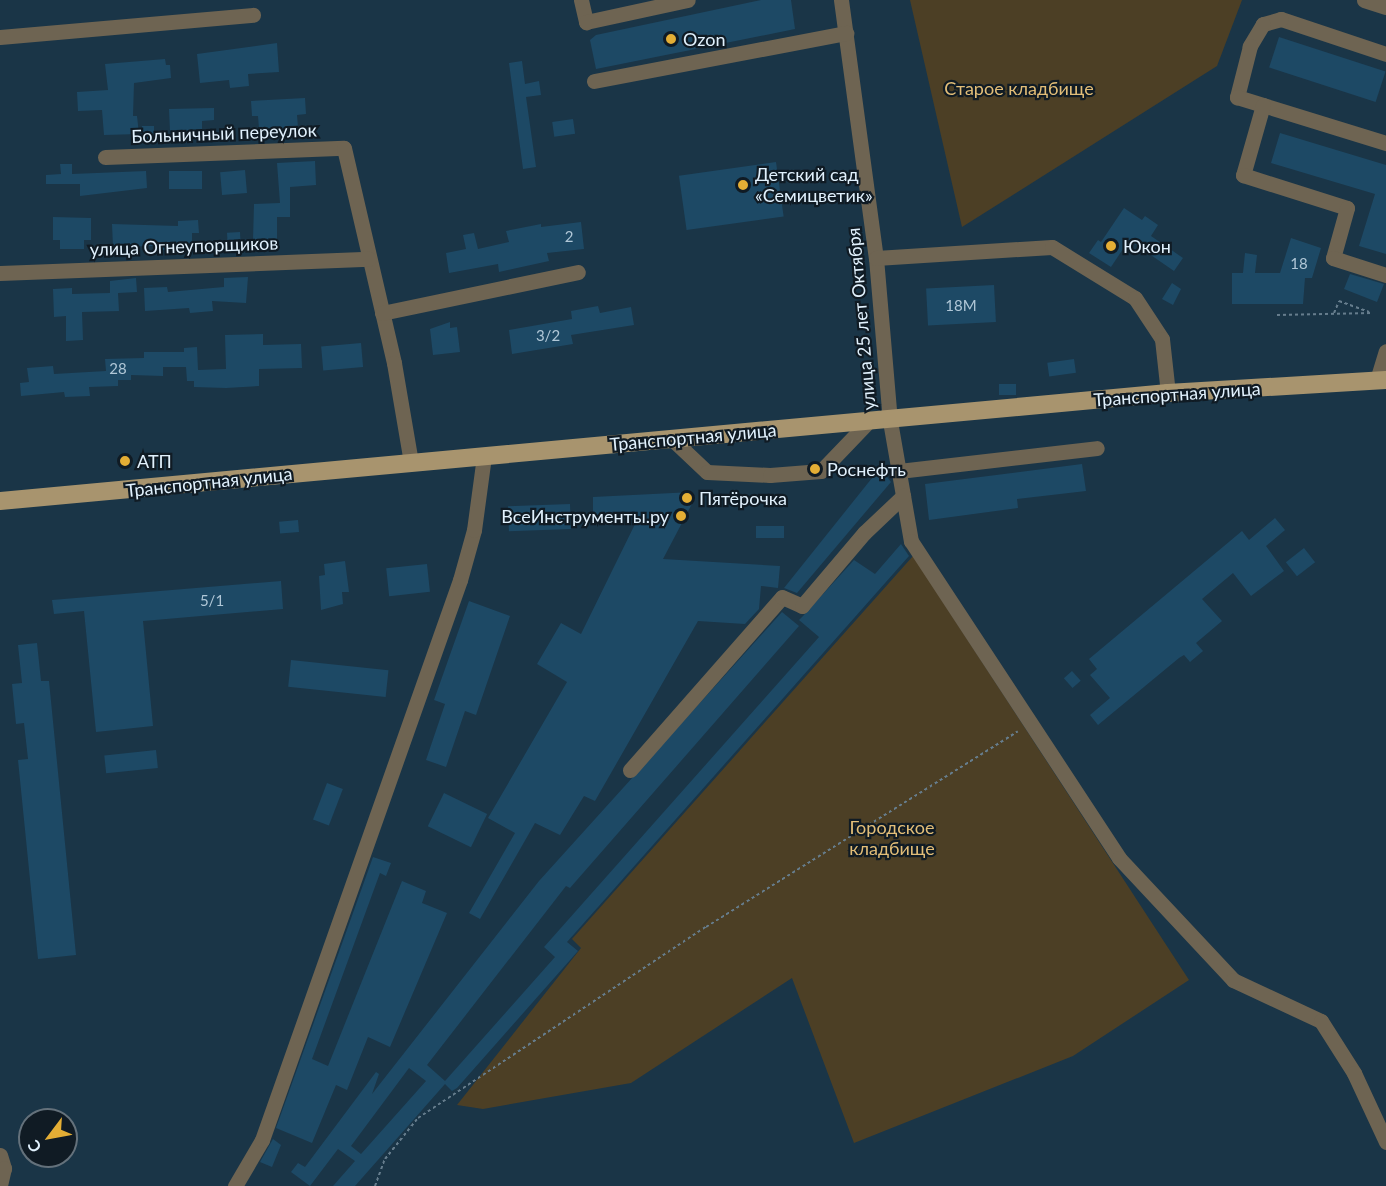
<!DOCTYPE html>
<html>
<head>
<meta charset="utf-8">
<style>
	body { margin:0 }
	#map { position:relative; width:1386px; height:1186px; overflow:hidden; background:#1a3547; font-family:Lato,sans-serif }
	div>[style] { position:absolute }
	.green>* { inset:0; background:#4c3f25 }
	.building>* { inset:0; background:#1d4965; transform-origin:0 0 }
	.path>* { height:2px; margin-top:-1px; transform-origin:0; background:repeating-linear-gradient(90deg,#667d8d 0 3px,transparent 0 6px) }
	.minor>* { height:15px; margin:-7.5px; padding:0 7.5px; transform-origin:7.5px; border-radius:7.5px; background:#6e6452 }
	.major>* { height:18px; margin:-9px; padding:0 9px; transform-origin:9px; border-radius:9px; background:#a8946e }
	.dots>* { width:16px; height:16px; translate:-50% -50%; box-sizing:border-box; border:3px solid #101b24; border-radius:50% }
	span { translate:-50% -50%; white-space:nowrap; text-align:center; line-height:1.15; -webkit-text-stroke:4.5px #101b24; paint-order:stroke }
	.number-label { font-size:15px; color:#b0c7d7 }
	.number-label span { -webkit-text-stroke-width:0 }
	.poi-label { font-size:18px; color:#e1f1fd }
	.left { translate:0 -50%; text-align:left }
	.right { translate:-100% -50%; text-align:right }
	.park-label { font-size:18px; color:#e3be78 }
	.street-label { font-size:18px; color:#e1f1fd }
	.north { position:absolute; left:18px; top:1108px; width:60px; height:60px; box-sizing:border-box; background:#101b24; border:2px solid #64717b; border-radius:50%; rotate:238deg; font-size:16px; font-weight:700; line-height:24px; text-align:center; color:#e1f1fd }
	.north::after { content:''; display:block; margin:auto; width:21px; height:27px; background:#e4ae35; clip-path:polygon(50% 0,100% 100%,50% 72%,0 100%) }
</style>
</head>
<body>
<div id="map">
	<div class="green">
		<i style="clip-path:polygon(910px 0,1242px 0,1217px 66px,962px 227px)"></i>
		<i style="clip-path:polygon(913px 556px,1189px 980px,1073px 1056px,854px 1143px,792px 978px,631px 1083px,483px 1109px,457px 1105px,581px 948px,572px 939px)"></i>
	</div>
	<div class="building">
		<i style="clip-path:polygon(761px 0,791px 0,795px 29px,596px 69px,590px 40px,596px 35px)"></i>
		<i style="left:1279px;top:37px;width:112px;height:32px;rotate:18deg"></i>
		<i style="clip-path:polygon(277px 43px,279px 72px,248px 74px,249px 86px,230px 88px,229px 80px,200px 83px,197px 54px)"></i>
		<i style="clip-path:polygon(165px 59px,166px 65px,170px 65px,171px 78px,134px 83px,133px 116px,137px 116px,139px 134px,104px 135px,102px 110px,78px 111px,77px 92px,108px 90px,105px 64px)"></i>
		<i style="clip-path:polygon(522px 61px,525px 84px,539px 81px,541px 95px,526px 97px,536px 167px,523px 169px,509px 63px)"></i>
		<i style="clip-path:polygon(305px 98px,306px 114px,297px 115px,298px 127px,259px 129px,258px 116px,252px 116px,251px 101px)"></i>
		<i style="clip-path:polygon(214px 108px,214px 120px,202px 121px,202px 130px,170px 131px,169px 109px)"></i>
		<i style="left:573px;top:119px;width:15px;height:21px;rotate:82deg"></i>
		<i style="left:154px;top:126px;width:15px;height:12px;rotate:90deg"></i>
		<i style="clip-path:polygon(1280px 133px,1386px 165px,1386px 254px,1359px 246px,1375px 194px,1271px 163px)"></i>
		<i style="clip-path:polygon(315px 161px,316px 185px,290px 187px,290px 217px,277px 217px,277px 240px,253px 240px,254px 204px,280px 203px,277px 163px)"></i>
		<i style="left:776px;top:162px;width:55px;height:98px;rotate:82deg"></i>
		<i style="clip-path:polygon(60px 164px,72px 164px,72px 174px,146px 171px,147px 188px,80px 196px,80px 184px,46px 184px,46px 175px,61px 174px)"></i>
		<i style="left:245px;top:170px;width:23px;height:25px;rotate:85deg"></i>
		<i style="left:169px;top:171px;width:33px;height:18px"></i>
		<i style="clip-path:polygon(1124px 208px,1142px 220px,1145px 216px,1158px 225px,1151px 236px,1183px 258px,1174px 271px,1129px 240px,1111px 267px,1089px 253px,1098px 240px,1101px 242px)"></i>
		<i style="clip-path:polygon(53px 217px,91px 218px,91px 240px,84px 240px,84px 249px,60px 249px,60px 240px,53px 240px)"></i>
		<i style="clip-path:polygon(198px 220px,199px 233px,192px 233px,192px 243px,165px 244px,165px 250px,154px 250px,154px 246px,113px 247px,112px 224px,178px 226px,178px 221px)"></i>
		<i style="clip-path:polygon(581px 222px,584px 249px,547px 253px,549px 261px,499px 272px,498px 264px,449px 273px,446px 253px,466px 249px,463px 235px,474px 233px,478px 249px,509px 242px,506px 231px,541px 224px,541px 227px)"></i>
		<i style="left:240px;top:232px;width:18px;height:13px;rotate:87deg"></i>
		<i style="clip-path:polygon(1291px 238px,1321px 248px,1312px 278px,1305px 278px,1303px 304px,1232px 304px,1232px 273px,1243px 273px,1245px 253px,1257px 255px,1255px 273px,1280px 273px)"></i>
		<i style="clip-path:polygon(1350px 274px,1384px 284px,1377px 302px,1344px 289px)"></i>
		<i style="clip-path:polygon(248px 277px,246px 303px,212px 301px,213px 311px,190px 313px,189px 308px,145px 311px,144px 288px,167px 287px,168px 292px,224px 287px,224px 278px)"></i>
		<i style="clip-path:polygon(136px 278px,137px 292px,118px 293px,119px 311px,82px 312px,83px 340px,66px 341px,66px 316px,54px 317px,53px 289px,72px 288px,72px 294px,110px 293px,110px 281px)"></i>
		<i style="clip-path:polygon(1172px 283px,1181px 289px,1173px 305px,1162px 299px)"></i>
		<i style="left:994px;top:285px;width:37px;height:68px;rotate:87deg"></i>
		<i style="clip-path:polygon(598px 306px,600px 313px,631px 307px,634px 325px,571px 335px,573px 344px,512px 354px,509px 330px,572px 319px,571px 311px)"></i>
		<i style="clip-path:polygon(450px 322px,450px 328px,457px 327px,460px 352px,433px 355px,430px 329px)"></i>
		<i style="clip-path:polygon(263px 334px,263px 345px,301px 344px,302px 368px,259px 369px,259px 386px,226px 388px,194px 387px,194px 381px,187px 381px,186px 367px,163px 367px,163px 376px,131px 375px,131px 380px,118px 380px,118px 386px,89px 387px,90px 396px,65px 397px,64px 392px,21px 396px,20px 383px,29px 382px,27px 368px,53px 366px,54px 374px,106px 371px,105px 359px,144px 358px,144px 352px,184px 352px,184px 348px,197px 347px,198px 370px,226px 369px,225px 335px)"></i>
		<i style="left:361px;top:343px;width:24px;height:40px;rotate:85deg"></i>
		<i style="left:1074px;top:359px;width:14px;height:27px;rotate:82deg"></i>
		<i style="left:1016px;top:384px;width:11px;height:17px;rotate:90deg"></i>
		<i style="clip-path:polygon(1082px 464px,1086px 491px,1017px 499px,1018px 508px,929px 520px,925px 484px)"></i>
		<i style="clip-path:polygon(880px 468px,891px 482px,797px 593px,784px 588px)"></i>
		<i style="clip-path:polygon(693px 492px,693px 502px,663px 559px,780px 566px,778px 588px,761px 586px,759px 609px,745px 624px,698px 621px,595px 801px,584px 796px,560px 835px,535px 823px,480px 919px,469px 913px,515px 833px,488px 818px,567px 682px,537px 664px,561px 623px,581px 634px,638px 518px,593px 521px,593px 497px)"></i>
		<i style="left:570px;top:504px;width:25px;height:62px;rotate:88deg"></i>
		<i style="clip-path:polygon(1275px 518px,1285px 530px,1266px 546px,1284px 571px,1251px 596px,1233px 573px,1202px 599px,1222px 621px,1196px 643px,1203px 651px,1190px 662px,1184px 655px,1179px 658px,1098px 725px,1090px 715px,1110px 698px,1090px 675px,1097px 669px,1089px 659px,1242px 531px,1249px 540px)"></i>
		<i style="left:298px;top:520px;width:12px;height:19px;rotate:85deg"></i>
		<i style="left:784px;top:526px;width:12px;height:28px;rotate:90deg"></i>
		<i style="clip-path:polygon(evenodd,901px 544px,909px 556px,567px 942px,578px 951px,457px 1088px,452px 1091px,445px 1084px,355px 1186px,333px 1186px,355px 1161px,338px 1149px,310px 1186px,291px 1172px,298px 1163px,305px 1167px,376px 1072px,379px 1074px,372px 1094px,539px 881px,782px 612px,799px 626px,570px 888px,566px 886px,427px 1065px,445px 1081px,555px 957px,544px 947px,819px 637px,799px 620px,803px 616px,854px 560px,875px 574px,901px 544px,409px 1068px,426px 1081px,361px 1154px,351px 1146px,409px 1068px)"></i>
		<i style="left:1304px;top:548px;width:18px;height:23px;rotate:52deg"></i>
		<i style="clip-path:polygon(345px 561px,349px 592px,342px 592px,343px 604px,321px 610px,319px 576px,325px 575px,324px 564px)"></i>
		<i style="left:427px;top:564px;width:28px;height:41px;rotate:84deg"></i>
		<i style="clip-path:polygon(281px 581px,283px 609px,143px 621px,153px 726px,96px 732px,84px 611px,54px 614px,52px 600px)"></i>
		<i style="clip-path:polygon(469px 601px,510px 616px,476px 715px,465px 711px,446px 767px,426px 760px,445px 704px,434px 700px)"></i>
		<i style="clip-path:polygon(37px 643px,41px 681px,49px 681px,76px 955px,38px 959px,18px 760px,28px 759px,24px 723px,16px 724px,12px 684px,22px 683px,18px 645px)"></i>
		<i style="left:291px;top:660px;width:98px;height:27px;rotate:6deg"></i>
		<i style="left:1072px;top:671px;width:13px;height:11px;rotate:48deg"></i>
		<i style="left:156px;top:750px;width:18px;height:52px;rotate:84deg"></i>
		<i style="left:327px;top:783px;width:17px;height:39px;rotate:21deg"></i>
		<i style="left:444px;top:793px;width:48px;height:37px;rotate:26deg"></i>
		<i style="clip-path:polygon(373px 857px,391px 863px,386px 876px,380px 873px,312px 1059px,328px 1066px,402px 881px,426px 891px,422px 903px,447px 913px,390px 1047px,368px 1037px,347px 1090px,336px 1085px,312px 1143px,276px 1128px)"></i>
		<i style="clip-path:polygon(273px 1139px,281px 1145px,272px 1167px,260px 1162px)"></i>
	</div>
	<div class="path">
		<i style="left:1334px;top:313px;width:13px;rotate:-67deg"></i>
		<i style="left:1339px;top:301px;width:32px;rotate:20deg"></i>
		<i style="left:1277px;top:315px;width:95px;rotate:-1.2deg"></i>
		<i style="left:375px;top:1186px;width:29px;rotate:-70deg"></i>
		<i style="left:385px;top:1159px;width:53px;rotate:-51.2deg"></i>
		<i style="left:418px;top:1118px;width:346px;rotate:-33.6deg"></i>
		<i style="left:706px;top:927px;width:368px;rotate:-32.1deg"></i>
	</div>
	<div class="minor">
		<i style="left:581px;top:0;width:23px;rotate:77deg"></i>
		<i style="left:586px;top:22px;width:104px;rotate:-12.2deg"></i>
		<i style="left:841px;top:0;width:260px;rotate:82.3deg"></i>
		<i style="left:876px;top:258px;width:164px;rotate:85.1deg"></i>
		<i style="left:890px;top:421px;width:122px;rotate:80.1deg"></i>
		<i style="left:911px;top:541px;width:379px;rotate:56.7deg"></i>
		<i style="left:1119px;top:858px;width:167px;rotate:46.9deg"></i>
		<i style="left:1233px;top:980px;width:97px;rotate:25deg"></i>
		<i style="left:1321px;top:1021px;width:62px;rotate:57.6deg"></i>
		<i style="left:1354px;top:1073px;width:76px;rotate:65.1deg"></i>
		<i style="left:1364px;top:0;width:23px;rotate:18deg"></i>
		<i style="left:0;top:37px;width:254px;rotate:-5deg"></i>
		<i style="left:1386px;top:54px;width:111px;rotate:-161.6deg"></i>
		<i style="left:1281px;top:19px;width:19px;rotate:164deg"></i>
		<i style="left:1263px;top:24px;width:26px;rotate:121deg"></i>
		<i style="left:1250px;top:46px;width:53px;rotate:104.3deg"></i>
		<i style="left:1237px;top:97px;width:156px;rotate:17.2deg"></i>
		<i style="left:594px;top:81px;width:257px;rotate:-10.8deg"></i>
		<i style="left:1263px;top:105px;width:73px;rotate:105.9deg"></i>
		<i style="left:1243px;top:175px;width:109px;rotate:17.6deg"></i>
		<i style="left:1347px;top:208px;width:52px;rotate:105.6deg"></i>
		<i style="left:1333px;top:258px;width:56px;rotate:17.8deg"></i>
		<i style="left:105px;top:157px;width:239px;rotate:-2.2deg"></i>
		<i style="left:344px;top:148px;width:221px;rotate:76.9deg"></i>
		<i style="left:394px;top:363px;width:100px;rotate:80.3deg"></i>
		<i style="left:876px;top:258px;width:176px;rotate:-3.6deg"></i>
		<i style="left:1052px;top:247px;width:97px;rotate:31.6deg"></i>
		<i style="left:1135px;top:298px;width:49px;rotate:56.6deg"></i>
		<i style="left:1162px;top:339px;width:54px;rotate:83.7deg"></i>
		<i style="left:0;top:273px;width:369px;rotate:-2.2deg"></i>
		<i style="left:382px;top:313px;width:200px;rotate:-11.8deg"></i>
		<i style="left:1377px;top:380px;width:30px;rotate:-73deg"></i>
		<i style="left:672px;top:439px;width:48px;rotate:43.3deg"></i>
		<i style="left:707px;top:472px;width:63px;rotate:2.7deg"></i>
		<i style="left:770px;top:475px;width:51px;rotate:-4.5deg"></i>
		<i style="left:821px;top:471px;width:68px;rotate:-46.2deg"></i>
		<i style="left:899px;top:471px;width:199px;rotate:-6.6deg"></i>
		<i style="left:630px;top:770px;width:230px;rotate:-48.7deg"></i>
		<i style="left:782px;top:597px;width:22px;rotate:24deg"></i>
		<i style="left:802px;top:606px;width:96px;rotate:-49.7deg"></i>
		<i style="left:864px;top:533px;width:54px;rotate:-43.5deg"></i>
		<i style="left:0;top:1155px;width:14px;rotate:73deg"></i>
		<i style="left:4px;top:1168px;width:18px;rotate:103deg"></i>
		<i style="left:235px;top:1186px;width:53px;rotate:-59.6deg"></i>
		<i style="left:262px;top:1140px;width:594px;rotate:-70.53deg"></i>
		<i style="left:460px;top:580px;width:52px;rotate:-74.4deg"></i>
		<i style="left:474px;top:530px;width:75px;rotate:-82.3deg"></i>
	</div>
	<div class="major">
		<i style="left:0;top:501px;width:1173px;rotate:-5.28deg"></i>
		<i style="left:1168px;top:393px;width:218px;rotate:-3.4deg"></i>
	</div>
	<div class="dots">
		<i style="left:671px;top:39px;background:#e4ae35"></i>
		<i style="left:743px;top:185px;background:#e4ae35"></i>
		<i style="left:1111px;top:246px;background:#e4ae35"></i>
		<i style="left:125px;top:461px;background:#e4ae35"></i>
		<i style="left:815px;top:469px;background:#e4ae35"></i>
		<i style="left:687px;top:498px;background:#e4ae35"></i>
		<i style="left:681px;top:516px;background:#e4ae35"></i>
	</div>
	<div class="number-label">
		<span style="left:569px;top:237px">2</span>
		<span style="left:1299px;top:264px">18</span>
		<span style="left:961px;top:306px">18М</span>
		<span style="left:548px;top:336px">3/2</span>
		<span style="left:118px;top:369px">28</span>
		<span style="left:212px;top:601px">5/1</span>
	</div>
	<div class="poi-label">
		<span class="left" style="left:683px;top:39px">Ozon</span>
		<span class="left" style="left:755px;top:185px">Детский сад<br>«Семицветик»</span>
		<span class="left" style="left:1123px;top:246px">Юкон</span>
		<span class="left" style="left:137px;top:461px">АТП</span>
		<span class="left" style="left:827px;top:469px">Роснефть</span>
		<span class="left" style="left:699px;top:498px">Пятёрочка</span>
		<span class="right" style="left:669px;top:516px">ВсеИнструменты.ру</span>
	</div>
	<div class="park-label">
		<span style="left:1019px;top:88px">Старое кладбище</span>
		<span style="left:892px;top:838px">Городское<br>кладбище</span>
	</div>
	<div class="street-label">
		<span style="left:224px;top:133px;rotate:-2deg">Больничный переулок</span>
		<span style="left:184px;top:246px;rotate:-2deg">улица Огнеупорщиков</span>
		<span style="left:861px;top:319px;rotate:-95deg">улица 25 лет Октября</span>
		<span style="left:1177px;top:394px;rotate:-4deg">Транспортная улица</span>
		<span style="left:693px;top:437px;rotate:-5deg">Транспортная улица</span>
		<span style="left:209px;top:482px;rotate:-6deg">Транспортная улица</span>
	</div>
	<div class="north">С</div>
</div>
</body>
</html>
